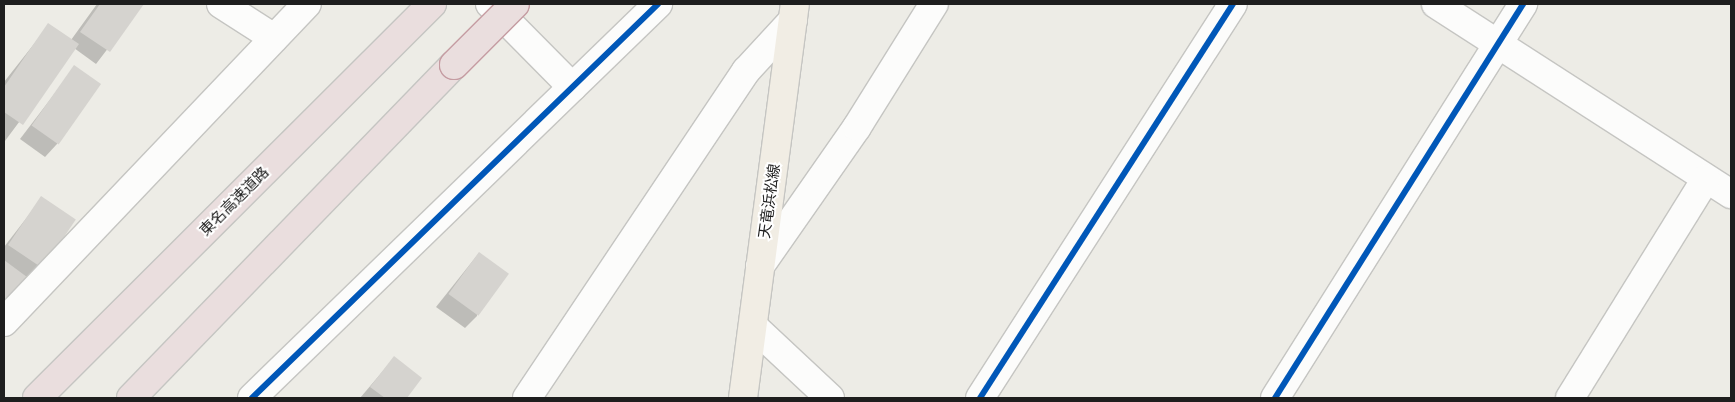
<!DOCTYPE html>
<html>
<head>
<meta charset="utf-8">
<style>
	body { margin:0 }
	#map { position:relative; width:1735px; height:402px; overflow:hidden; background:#edece6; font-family:Arial,"Noto Sans JP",sans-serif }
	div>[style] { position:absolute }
	.shadow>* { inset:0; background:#0003 }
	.building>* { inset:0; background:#d5d3cf; transform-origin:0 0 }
	.roads { filter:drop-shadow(1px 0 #c5c5c2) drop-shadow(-1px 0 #c5c5c2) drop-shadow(0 1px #c5c5c2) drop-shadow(0 -1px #c5c5c2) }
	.minor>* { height:28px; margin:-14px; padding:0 14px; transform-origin:14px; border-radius:14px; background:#fcfcfb }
	.primary>* { height:28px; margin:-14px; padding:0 14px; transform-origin:14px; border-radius:14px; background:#f1ede4 }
	.motorway>* { height:28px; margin:-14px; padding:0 14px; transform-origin:14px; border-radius:14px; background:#eadede }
	.bridges { filter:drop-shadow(1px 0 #c59ca2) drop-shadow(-1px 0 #c59ca2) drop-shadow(0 1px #c59ca2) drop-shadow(0 -1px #c59ca2) }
	.motorway-bridge>* { height:28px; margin:-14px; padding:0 14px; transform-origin:14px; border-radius:14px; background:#eadede }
	.cycleway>* { height:6px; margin:-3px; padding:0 3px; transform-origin:3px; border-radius:3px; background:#0057b8 }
	span { translate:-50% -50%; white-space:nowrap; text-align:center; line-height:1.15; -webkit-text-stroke:4px #fff; paint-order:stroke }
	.street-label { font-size:15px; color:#1e1e1e }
	.frame { position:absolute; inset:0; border:5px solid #1e1e1e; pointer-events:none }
</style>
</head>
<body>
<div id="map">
	<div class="shadow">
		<i style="clip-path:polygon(97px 4px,142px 4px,96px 64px,74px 48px,5px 141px,4px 82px,49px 25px,71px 40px)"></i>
		<i style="clip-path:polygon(75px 67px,57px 144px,45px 157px,20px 139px)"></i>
		<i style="clip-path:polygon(42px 198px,74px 220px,4px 308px,4px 247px)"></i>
		<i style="clip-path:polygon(479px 253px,477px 316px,465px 328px,436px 307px)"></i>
		<i style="clip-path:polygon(394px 358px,420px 378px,405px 398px,360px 398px)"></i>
	</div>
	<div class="building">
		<i style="clip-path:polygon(100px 4px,144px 4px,110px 52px,80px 32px)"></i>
		<i style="clip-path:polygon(48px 23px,79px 44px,23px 125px,4px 112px,4px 87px)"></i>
		<i style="left:74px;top:65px;width:33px;height:74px;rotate:35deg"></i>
		<i style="left:41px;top:196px;width:42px;height:59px;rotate:34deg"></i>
		<i style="left:479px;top:252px;width:37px;height:52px;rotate:36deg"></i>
		<i style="clip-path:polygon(4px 260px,27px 277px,4px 311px)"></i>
		<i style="clip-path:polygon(394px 356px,422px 378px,407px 398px,385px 398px,370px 387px)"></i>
	</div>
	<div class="roads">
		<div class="minor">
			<i style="left:221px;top:4px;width:63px;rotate:32.7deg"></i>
			<i style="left:490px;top:4px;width:117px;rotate:45.3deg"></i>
			<i style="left:1436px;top:4px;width:351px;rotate:32.8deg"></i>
			<i style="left:760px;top:266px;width:169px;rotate:-55.1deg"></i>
			<i style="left:857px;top:127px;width:145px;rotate:-58deg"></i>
			<i style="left:4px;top:322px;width:439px;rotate:-46.4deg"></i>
			<i style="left:754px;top:327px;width:104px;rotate:43.1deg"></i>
			<i style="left:252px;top:398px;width:566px;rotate:-44.14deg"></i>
			<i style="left:527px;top:398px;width:394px;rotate:-56.2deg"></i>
			<i style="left:746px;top:71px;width:69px;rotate:-47.3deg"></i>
			<i style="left:980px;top:398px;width:468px;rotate:-57.3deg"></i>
			<i style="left:1275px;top:398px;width:466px;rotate:-57.8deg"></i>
			<i style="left:1570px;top:398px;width:258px;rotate:-58.2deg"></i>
		</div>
		<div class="primary">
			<i style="left:743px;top:398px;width:397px;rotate:-82.5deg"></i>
		</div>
		<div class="motorway">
			<i style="left:37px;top:398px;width:558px;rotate:-44.93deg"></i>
			<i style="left:131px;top:398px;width:464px;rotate:-45.9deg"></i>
		</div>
	</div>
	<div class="bridges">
		<div class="motorway-bridge">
			<i style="left:454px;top:65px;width:86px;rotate:-45deg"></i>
		</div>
	</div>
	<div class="cycleway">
		<i style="left:252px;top:398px;width:566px;rotate:-44.14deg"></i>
		<i style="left:980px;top:398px;width:468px;rotate:-57.3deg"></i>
		<i style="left:1275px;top:398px;width:466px;rotate:-57.8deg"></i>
	</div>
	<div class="street-label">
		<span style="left:234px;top:201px;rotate:-45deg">東名高速道路</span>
		<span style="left:769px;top:201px;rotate:-82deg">天竜浜松線</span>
	</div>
	<div class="frame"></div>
</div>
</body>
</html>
